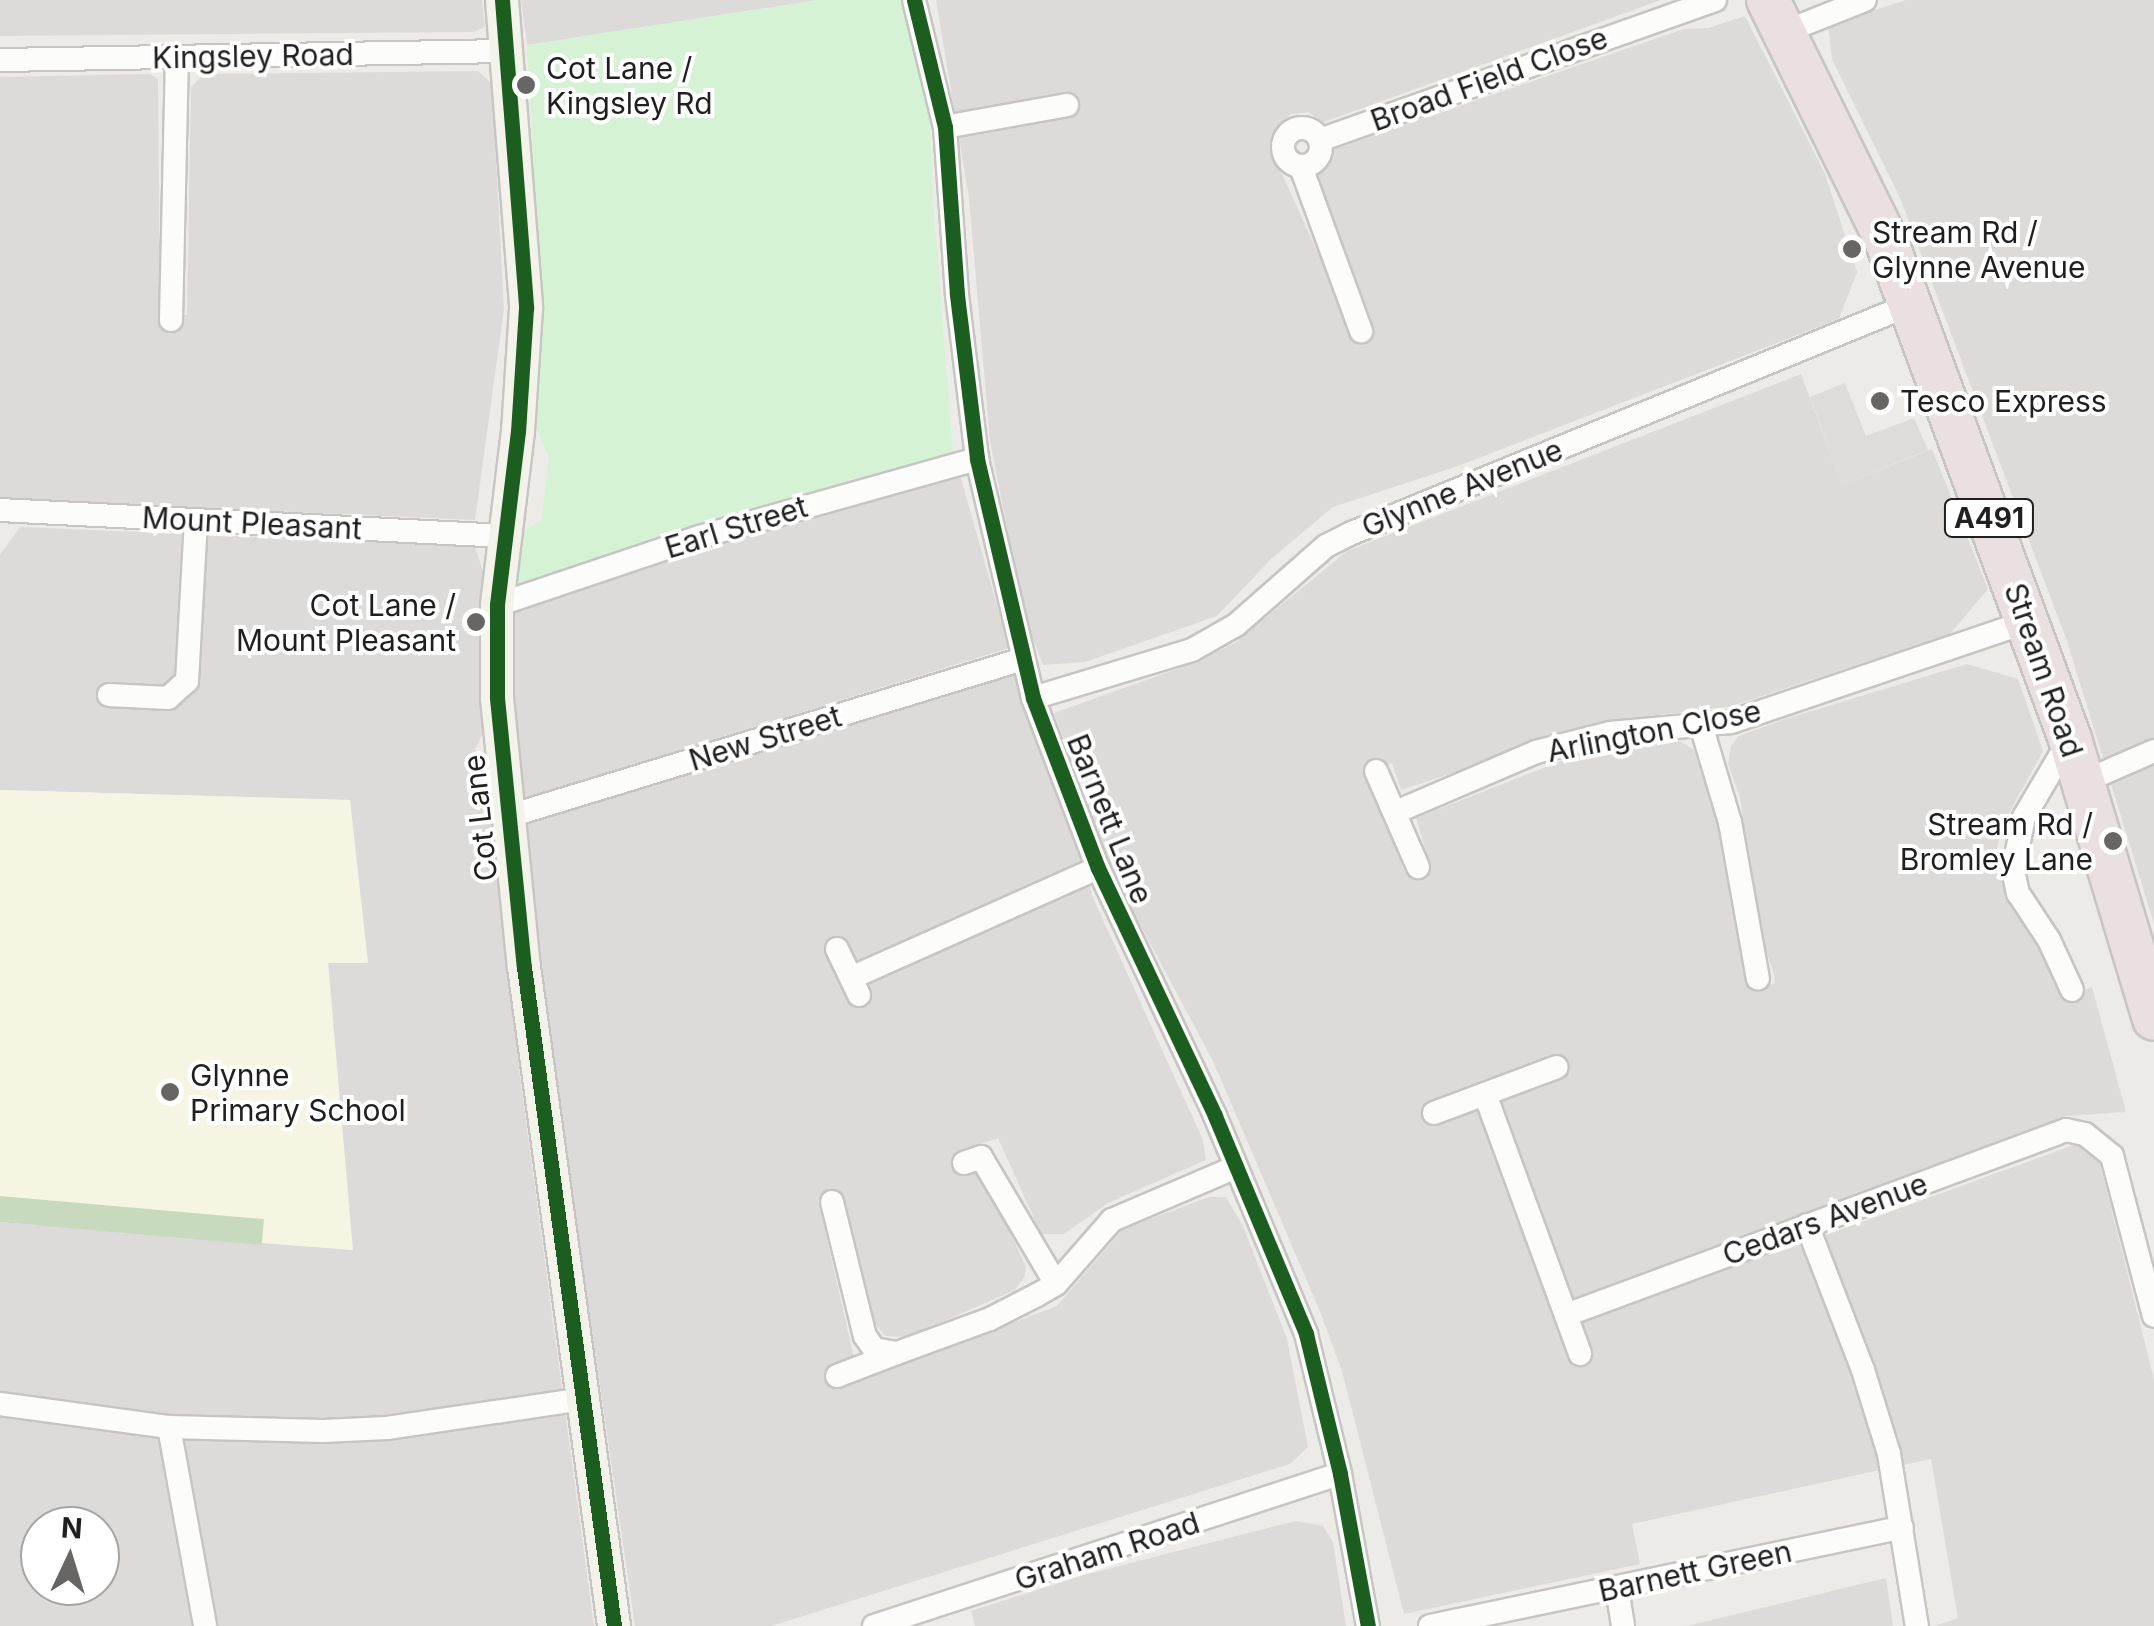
<!DOCTYPE html>
<html>
<head>
<meta charset="utf-8">
<style>
	body { margin:0 }
	#map { position:relative; width:2154px; height:1626px; overflow:hidden; background:#edebe7; font-family:Inter,sans-serif }
	div>[style] { position:absolute }
	.residential>* { inset:0; background:#dcdbd9 }
	.education>* { inset:0; background:#f6f5e3 }
	.forest>* { inset:0; background:#c8dabd; transform-origin:0 0 }
	.park>* { inset:0; background:#d6f2d5 }
	.parking>* { inset:0; background:#dddcdb }
	.roads { filter:drop-shadow(2px 0 #c6c5c3) drop-shadow(-2px 0 #c6c5c3) drop-shadow(0 2px #c6c5c3) drop-shadow(0 -2px #c6c5c3) }
	.street>* { height:22px; margin:-11px; padding:0 11px; transform-origin:11px; border-radius:11px; background:#fcfcfb }
	.street>.ring { margin:-11px; padding:0; box-sizing:content-box; background:none; border:22px solid #fcfcfb; border-radius:50% }
	.secondary>* { height:32px; margin:-16px; padding:0 16px; transform-origin:16px; border-radius:16px; background:#f3f3eb }
	.highway>* { height:42px; margin:-21px; padding:0 21px; transform-origin:21px; border-radius:21px; background:#eae0e1 }
	.cycleway>* { height:15px; margin:-7.5px; padding:0 7.5px; transform-origin:7.5px; border-radius:7.5px; background:#1b5e20 }
	.dots>* { width:28px; height:28px; translate:-50% -50%; box-sizing:border-box; border:5px solid #fff; border-radius:50% }
	span { translate:-50% -50%; white-space:nowrap; text-align:center; line-height:1.15; -webkit-text-stroke:8px #fff; paint-order:stroke }
	.shield-label span { padding:2px 8px; background:#fff; border:2px solid; border-radius:8px; -webkit-text-stroke-width:0 }
	.shield-label { font-size:28px; color:#1f1f1f; font-weight:700 }
	.street-label { font-size:30px; color:#1f1f1f }
	.poi-label { font-size:30px; color:#1f1f1f }
	.left { translate:0 -50%; text-align:left }
	.right { translate:-100% -50%; text-align:right }
	.north { position:absolute; left:20px; top:1506px; width:100px; height:100px; box-sizing:border-box; background:#fff; border:2px solid #a5a5a5; border-radius:50%; rotate:4deg; font-size:28px; font-weight:700; line-height:40px; text-align:center; color:#1f1f1f }
	.north::after { content:''; display:block; margin:auto; width:35px; height:45px; background:#676665; clip-path:polygon(50% 0,100% 100%,50% 72%,0 100%) }
</style>
</head>
<body>
<div id="map">
	<div class="residential">
		<i style="clip-path:polygon(0 0,482px 0,485px 27px,474px 32px,0 36px)"></i>
		<i style="clip-path:polygon(521px 0,818px 0,527px 45px)"></i>
		<i style="clip-path:polygon(936px 0,1661px 0,1324px 122px,1308px 112px,1291px 114px,1276px 126px,1271px 136px,1279px 167px,1358px 342px,1373px 335px,1312px 185px,1329px 151px,1684px 29px,1708px 28px,1745px 16px,1825px 174px,1857px 272px,1839px 319px,1458px 466px,1333px 507px,1271px 559px,1217px 616px,1085px 662px,1043px 665px,1025px 619px,990px 441px,969px 198px)"></i>
		<i style="clip-path:polygon(1906px 0,2154px 0,2154px 924px,2067px 641px,1900px 198px,1832px 59px,1828px 25px)"></i>
		<i style="clip-path:polygon(478px 71px,492px 84px,504px 309px,475px 520px,0 499px,0 77px,150px 74px,158px 79px,160px 314px,187px 315px,191px 87px,204px 74px)"></i>
		<i style="clip-path:polygon(1801px 374px,1842px 485px,1932px 449px,1988px 589px,1950px 634px,1729px 707px,1612px 720px,1401px 790px,1392px 763px,1367px 771px,1405px 873px,1430px 865px,1416px 818px,1574px 756px,1675px 738px,1694px 750px,1719px 824px,1745px 949px,1746px 979px,1751px 985px,1763px 987px,1775px 983px,1774px 974px,1758px 928px,1740px 797px,1728px 764px,1731px 746px,1739px 736px,1782px 720px,1967px 664px,2018px 679px,2043px 751px,2001px 828px,1995px 861px,2065px 998px,2092px 987px,2126px 1112px,2067px 1116px,1765px 1231px,1774px 1254px,2082px 1142px,2099px 1159px,2154px 1379px,2154px 1626px,1935px 1626px,1958px 1618px,1931px 1459px,1632px 1524px,1640px 1564px,1404px 1614px,1342px 1371px,1319px 1309px,1213px 1061px,1119px 885px,1054px 713px,1191px 664px,1235px 643px,1347px 551px)"></i>
		<i style="clip-path:polygon(960px 475px,1009px 648px,524px 798px,506px 655px,513px 613px,705px 543px)"></i>
		<i style="clip-path:polygon(evenodd,20px 527px,475px 546px,485px 578px,479px 659px,482px 734px,475px 750px,478px 802px,494px 817px,519px 1069px,594px 1626px,0 1626px,0 1222px,352px 1250px,328px 962px,367px 963px,350px 800px,0 790px,0 555px,20px 527px,40px 1526px,100px 1526px,100px 1586px,40px 1586px,40px 1526px)"></i>
		<i style="clip-path:polygon(1016px 669px,1094px 900px,1203px 1140px,1206px 1160px,1108px 1203px,1064px 1234px,1041px 1234px,998px 1138px,958px 1152px,966px 1175px,982px 1171px,1026px 1267px,1025px 1276px,1015px 1290px,908px 1337px,885px 1336px,872px 1320px,841px 1195px,818px 1200px,854px 1358px,830px 1368px,837px 1389px,1057px 1306px,1123px 1229px,1209px 1197px,1226px 1197px,1243px 1226px,1287px 1339px,1308px 1447px,1290px 1464px,771px 1626px,635px 1626px,552px 1056px,527px 824px)"></i>
		<i style="clip-path:polygon(1296px 1521px,1323px 1526px,1333px 1542px,1346px 1626px,975px 1626px,971px 1611px,1084px 1575px)"></i>
		<i style="clip-path:polygon(1886px 1578px,1893px 1626px,1687px 1626px)"></i>
	</div>
	<div class="education">
		<i style="clip-path:polygon(0 790px,350px 800px,368px 963px,328px 963px,353px 1250px,0 1222px)"></i>
	</div>
	<div class="forest">
		<i style="left:0;top:1196px;width:265px;height:26px;rotate:5deg"></i>
	</div>
	<div class="park">
		<i style="clip-path:polygon(818px 0,904px 0,929px 93px,933px 201px,953px 452px,516px 584px,520px 534px,541px 520px,549px 457px,533px 420px,541px 305px,527px 45px)"></i>
	</div>
	<div class="parking">
		<i style="clip-path:polygon(1845px 383px,1866px 436px,1914px 418px,1928px 450px,1842px 485px,1810px 397px)"></i>
	</div>
	<div class="roads">
		<div class="street">
			<i style="left:914px;top:0;width:131px;rotate:76.3deg"></i>
			<i style="left:945px;top:127px;width:168px;rotate:85.9deg"></i>
			<i style="left:957px;top:295px;width:165px;rotate:83deg"></i>
			<i style="left:977px;top:459px;width:245px;rotate:76.8deg"></i>
			<i style="left:1033px;top:698px;width:182px;rotate:69.1deg"></i>
			<i style="left:1098px;top:868px;width:274px;rotate:64.7deg"></i>
			<i style="left:1215px;top:1116px;width:236px;rotate:67.3deg"></i>
			<i style="left:1306px;top:1334px;width:144px;rotate:76.3deg"></i>
			<i style="left:1340px;top:1474px;width:155px;rotate:79.6deg"></i>
			<i style="left:1784px;top:32px;width:87px;rotate:-21.6deg"></i>
			<i style="left:0;top:60px;width:507px;rotate:-1.02deg"></i>
			<i style="left:945px;top:127px;width:124px;rotate:-10.2deg"></i>
			<i class="ring" style="left:1283px;top:128px;width:16px;height:16px"></i>
			<i style="left:1320px;top:140px;width:419px;rotate:-19.5deg"></i>
			<i style="left:1301px;top:167px;width:175px;rotate:69.9deg"></i>
			<i style="left:171px;top:320px;width:262px;rotate:-88.7deg"></i>
			<i style="left:0;top:510px;width:505px;rotate:2.95deg"></i>
			<i style="left:497px;top:605px;width:213px;rotate:-18.6deg"></i>
			<i style="left:699px;top:537px;width:289px;rotate:-15.7deg"></i>
			<i style="left:109px;top:695px;width:59px;rotate:2.9deg"></i>
			<i style="left:168px;top:698px;width:25px;rotate:-42deg"></i>
			<i style="left:187px;top:681px;width:161px;rotate:-86.8deg"></i>
			<i style="left:1033px;top:698px;width:166px;rotate:-16.8deg"></i>
			<i style="left:1192px;top:650px;width:51px;rotate:-29.6deg"></i>
			<i style="left:1236px;top:625px;width:120px;rotate:-41.3deg"></i>
			<i style="left:1326px;top:546px;width:29px;rotate:-27deg"></i>
			<i style="left:1352px;top:533px;width:602px;rotate:-22.26deg"></i>
			<i style="left:1701px;top:725px;width:101px;rotate:73.4deg"></i>
			<i style="left:1730px;top:822px;width:159px;rotate:79.9deg"></i>
			<i style="left:2070px;top:739px;width:91px;rotate:120.5deg"></i>
			<i style="left:2024px;top:817px;width:54px;rotate:101.7deg"></i>
			<i style="left:2013px;top:870px;width:24px;rotate:78deg"></i>
			<i style="left:2018px;top:893px;width:56px;rotate:56.6deg"></i>
			<i style="left:2049px;top:940px;width:55px;rotate:65.3deg"></i>
			<i style="left:1376px;top:771px;width:105px;rotate:66.4deg"></i>
			<i style="left:2083px;top:782px;width:77px;rotate:-23.6deg"></i>
			<i style="left:1396px;top:812px;width:152px;rotate:-23.2deg"></i>
			<i style="left:1536px;top:752px;width:76px;rotate:-14.4deg"></i>
			<i style="left:1610px;top:733px;width:121px;rotate:-5.2deg"></i>
			<i style="left:1731px;top:722px;width:315px;rotate:-18.7deg"></i>
			<i style="left:506px;top:817px;width:541px;rotate:-16.99deg"></i>
			<i style="left:837px;top:949px;width:51px;rotate:64.4deg"></i>
			<i style="left:853px;top:977px;width:268px;rotate:-24deg"></i>
			<i style="left:1485px;top:1094px;width:277px;rotate:69.9deg"></i>
			<i style="left:1434px;top:1113px;width:131px;rotate:-20.5deg"></i>
			<i style="left:964px;top:1163px;width:18px;rotate:-19deg"></i>
			<i style="left:981px;top:1157px;width:147px;rotate:59.4deg"></i>
			<i style="left:832px;top:1202px;width:138px;rotate:76.2deg"></i>
			<i style="left:865px;top:1336px;width:16px;rotate:55deg"></i>
			<i style="left:874px;top:1349px;width:23px;rotate:10deg"></i>
			<i style="left:897px;top:1353px;width:99px;rotate:-20.1deg"></i>
			<i style="left:990px;top:1319px;width:53px;rotate:-27.1deg"></i>
			<i style="left:1037px;top:1295px;width:22px;rotate:-30deg"></i>
			<i style="left:1056px;top:1284px;width:85px;rotate:-48.8deg"></i>
			<i style="left:1112px;top:1220px;width:135px;rotate:-23.1deg"></i>
			<i style="left:1807px;top:1225px;width:155px;rotate:68.9deg"></i>
			<i style="left:1863px;top:1370px;width:88px;rotate:72.8deg"></i>
			<i style="left:1889px;top:1454px;width:174px;rotate:80.8deg"></i>
			<i style="left:1566px;top:1315px;width:533px;rotate:-20.3deg"></i>
			<i style="left:2066px;top:1130px;width:19px;rotate:12deg"></i>
			<i style="left:2085px;top:1134px;width:35px;rotate:39deg"></i>
			<i style="left:2112px;top:1156px;width:165px;rotate:75.3deg"></i>
			<i style="left:837px;top:1376px;width:64px;rotate:-21deg"></i>
			<i style="left:0;top:1404px;width:171px;rotate:7.8deg"></i>
			<i style="left:169px;top:1427px;width:154px;rotate:1.5deg"></i>
			<i style="left:323px;top:1431px;width:64px;rotate:-2.7deg"></i>
			<i style="left:387px;top:1428px;width:199px;rotate:-8.4deg"></i>
			<i style="left:169px;top:1427px;width:202px;rotate:79.7deg"></i>
			<i style="left:1617px;top:1588px;width:38px;rotate:81deg"></i>
			<i style="left:874px;top:1626px;width:490px;rotate:-18.1deg"></i>
			<i style="left:1430px;top:1626px;width:482px;rotate:-11.8deg"></i>
		</div>
		<div class="secondary">
			<i style="left:502px;top:0;width:309px;rotate:85.5deg"></i>
			<i style="left:526px;top:308px;width:123px;rotate:93.7deg"></i>
			<i style="left:518px;top:431px;width:175px;rotate:96.9deg"></i>
			<i style="left:497px;top:605px;width:93px;rotate:90deg"></i>
			<i style="left:497px;top:698px;width:270px;rotate:84.3deg"></i>
			<i style="left:524px;top:967px;width:665px;rotate:82.22deg"></i>
		</div>
		<div class="highway">
			<i style="left:1768px;top:0;width:267px;rotate:63.8deg"></i>
			<i style="left:1886px;top:240px;width:532px;rotate:69.76deg"></i>
			<i style="left:2070px;top:739px;width:292px;rotate:73.3deg"></i>
		</div>
	</div>
	<div class="cycleway">
		<i style="left:502px;top:0;width:309px;rotate:85.5deg"></i>
		<i style="left:526px;top:308px;width:123px;rotate:93.7deg"></i>
		<i style="left:518px;top:431px;width:175px;rotate:96.9deg"></i>
		<i style="left:497px;top:605px;width:93px;rotate:90deg"></i>
		<i style="left:497px;top:698px;width:270px;rotate:84.3deg"></i>
		<i style="left:524px;top:967px;width:665px;rotate:82.22deg"></i>
		<i style="left:914px;top:0;width:131px;rotate:76.3deg"></i>
		<i style="left:945px;top:127px;width:168px;rotate:85.9deg"></i>
		<i style="left:957px;top:295px;width:165px;rotate:83deg"></i>
		<i style="left:977px;top:459px;width:245px;rotate:76.8deg"></i>
		<i style="left:1033px;top:698px;width:182px;rotate:69.1deg"></i>
		<i style="left:1098px;top:868px;width:274px;rotate:64.7deg"></i>
		<i style="left:1215px;top:1116px;width:236px;rotate:67.3deg"></i>
		<i style="left:1306px;top:1334px;width:144px;rotate:76.3deg"></i>
		<i style="left:1340px;top:1474px;width:155px;rotate:79.6deg"></i>
	</div>
	<div class="dots">
		<i style="left:526px;top:85px;background:#676665"></i>
		<i style="left:1852px;top:249px;background:#676665"></i>
		<i style="left:1880px;top:401px;background:#676665"></i>
		<i style="left:476px;top:622px;background:#676665"></i>
		<i style="left:2113px;top:841px;background:#676665"></i>
		<i style="left:170px;top:1092px;background:#676665"></i>
	</div>
	<div class="shield-label">
		<span style="left:1989px;top:518px">A491</span>
	</div>
	<div class="street-label">
		<span style="left:253px;top:56px;rotate:-1deg">Kingsley Road</span>
		<span style="left:1489px;top:79px;rotate:-20deg">Broad Field Close</span>
		<span style="left:1462px;top:488px;rotate:-22deg">Glynne Avenue</span>
		<span style="left:252px;top:523px;rotate:3deg">Mount Pleasant</span>
		<span style="left:736px;top:527px;rotate:-17deg">Earl Street</span>
		<span style="left:2044px;top:670px;rotate:71deg">Stream Road</span>
		<span style="left:1654px;top:731px;rotate:-11deg">Arlington Close</span>
		<span style="left:765px;top:738px;rotate:-17deg">New Street</span>
		<span style="left:480px;top:818px;rotate:-96deg">Cot Lane</span>
		<span style="left:1110px;top:819px;rotate:68deg">Barnett Lane</span>
		<span style="left:1825px;top:1219px;rotate:-20deg">Cedars Avenue</span>
		<span style="left:1107px;top:1551px;rotate:-18deg">Graham Road</span>
		<span style="left:1695px;top:1571px;rotate:-12deg">Barnett Green</span>
	</div>
	<div class="poi-label">
		<span class="left" style="left:546px;top:85px">Cot Lane /<br>Kingsley Rd</span>
		<span class="left" style="left:1872px;top:249px">Stream Rd /<br>Glynne Avenue</span>
		<span class="left" style="left:1900px;top:401px">Tesco Express</span>
		<span class="right" style="left:456px;top:622px">Cot Lane /<br>Mount Pleasant</span>
		<span class="right" style="left:2093px;top:841px">Stream Rd /<br>Bromley Lane</span>
		<span class="left" style="left:190px;top:1092px">Glynne<br>Primary School</span>
	</div>
	<div class="north">N</div>
</div>
</body>
</html>
